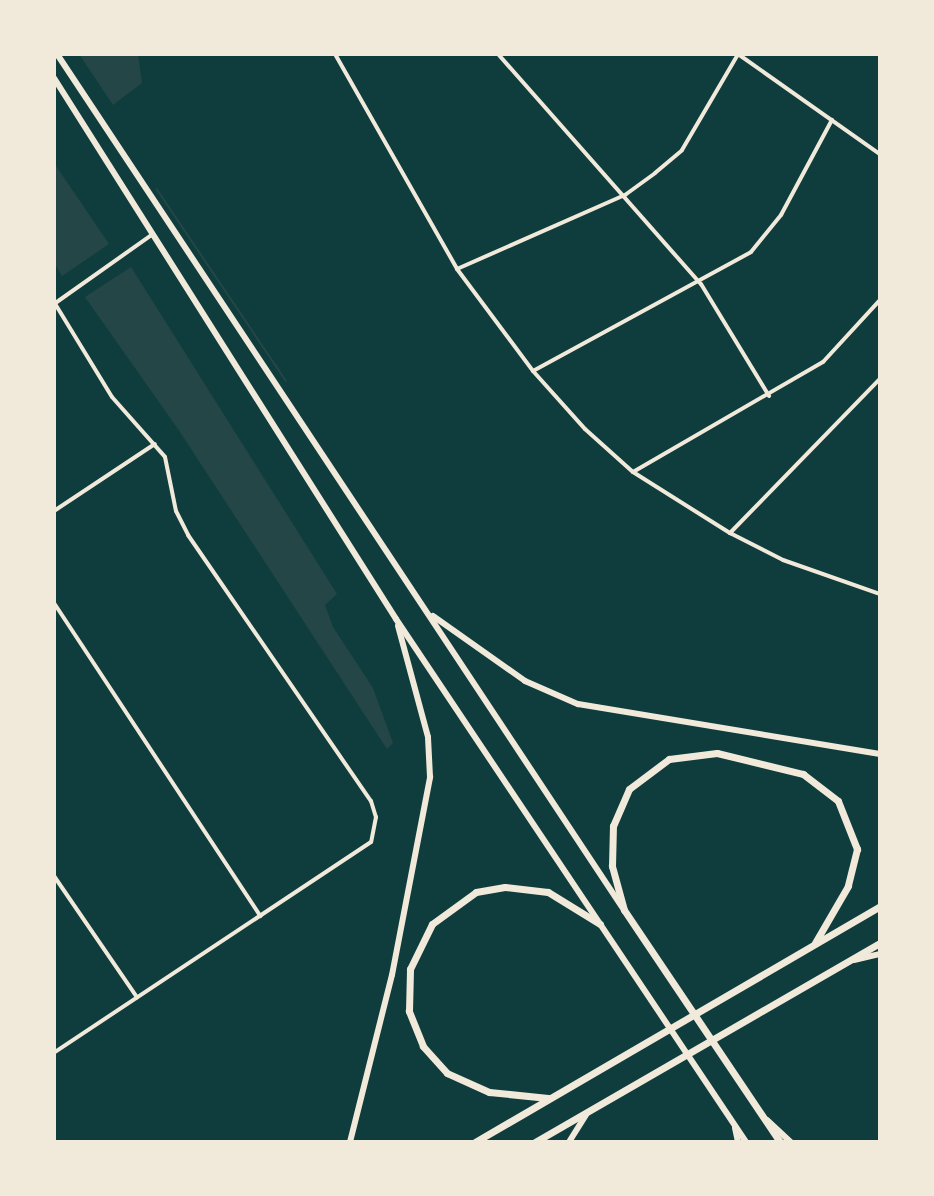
<!DOCTYPE html>
<html>
<head>
<meta charset="utf-8">
<style>
	body { margin:0 }
	#map { position:relative; width:934px; height:1196px; overflow:hidden; background:#0f3d3e; font-family:"PT Sans Narrow",sans-serif }
	div>[style] { position:absolute }
	.green>* { inset:0; background:#244646; transform-origin:0 0 }
	.minor>* { height:4px; margin:-2px; padding:0 2px; transform-origin:2px; border-radius:2px; background:#f1e9da }
	.secondary>* { height:6px; margin:-3px; padding:0 3px; transform-origin:3px; border-radius:3px; background:#f1e9da }
	.primary>* { height:7px; margin:-3.5px; padding:0 3.5px; transform-origin:3.5px; border-radius:3.5px; background:#f1e9da }
	.trunk>* { height:7px; margin:-3.5px; padding:0 3.5px; transform-origin:3.5px; border-radius:3.5px; background:#f1e9da }
	span { translate:-50% -50%; white-space:nowrap; text-align:center; line-height:1.15; -webkit-text-stroke:8px #f1e9da; paint-order:stroke }
	.frame { position:absolute; inset:0; border:56px solid #f1e9da; pointer-events:none }
</style>
</head>
<body>
<div id="map">
	<div class="green">
		<i style="clip-path:polygon(79px 54px,138px 54px,142px 83px,113px 105px)"></i>
		<i style="clip-path:polygon(54px 163px,109px 244px,62px 276px,54px 263px)"></i>
		<i style="left:157px;top:188px;width:233px;height:2px;rotate:56deg"></i>
		<i style="clip-path:polygon(131px 267px,337px 594px,325px 605px,333px 627px,373px 688px,393px 743px,387px 749px,178px 429px,85px 297px)"></i>
	</div>
	<div class="minor">
		<i style="left:335px;top:54px;width:247px;rotate:60.4deg"></i>
		<i style="left:457px;top:269px;width:127px;rotate:53.3deg"></i>
		<i style="left:533px;top:371px;width:78px;rotate:48.1deg"></i>
		<i style="left:585px;top:429px;width:64px;rotate:41.9deg"></i>
		<i style="left:633px;top:472px;width:115px;rotate:32.2deg"></i>
		<i style="left:730px;top:533px;width:59px;rotate:27deg"></i>
		<i style="left:783px;top:560px;width:103px;rotate:19.3deg"></i>
		<i style="left:498px;top:54px;width:307px;rotate:48.6deg"></i>
		<i style="left:701px;top:284px;width:131px;rotate:58.7deg"></i>
		<i style="left:738px;top:54px;width:174px;rotate:35.2deg"></i>
		<i style="left:457px;top:269px;width:184px;rotate:-23.8deg"></i>
		<i style="left:625px;top:195px;width:37px;rotate:-36deg"></i>
		<i style="left:655px;top:173px;width:35px;rotate:-40deg"></i>
		<i style="left:682px;top:150px;width:111px;rotate:-59.7deg"></i>
		<i style="left:54px;top:302px;width:111px;rotate:58.6deg"></i>
		<i style="left:112px;top:397px;width:80px;rotate:48.5deg"></i>
		<i style="left:165px;top:457px;width:55px;rotate:78.5deg"></i>
		<i style="left:176px;top:511px;width:27px;rotate:63deg"></i>
		<i style="left:188px;top:535px;width:323px;rotate:55.5deg"></i>
		<i style="left:371px;top:801px;width:17px;rotate:73deg"></i>
		<i style="left:376px;top:817px;width:25px;rotate:101deg"></i>
		<i style="left:371px;top:842px;width:381px;rotate:146.4deg"></i>
		<i style="left:54px;top:304px;width:121px;rotate:-35.3deg"></i>
		<i style="left:533px;top:371px;width:248px;rotate:-28.6deg"></i>
		<i style="left:751px;top:252px;width:48px;rotate:-51deg"></i>
		<i style="left:781px;top:215px;width:108px;rotate:-61.8deg"></i>
		<i style="left:633px;top:472px;width:220px;rotate:-30.1deg"></i>
		<i style="left:823px;top:362px;width:84px;rotate:-47.4deg"></i>
		<i style="left:54px;top:511px;width:121px;rotate:-33.6deg"></i>
		<i style="left:730px;top:533px;width:215px;rotate:-45.8deg"></i>
		<i style="left:54px;top:603px;width:375px;rotate:56.6deg"></i>
		<i style="left:54px;top:876px;width:147px;rotate:55.6deg"></i>
	</div>
	<div class="secondary">
		<i style="left:57px;top:54px;width:1023px;rotate:56.48deg"></i>
		<i style="left:54px;top:78px;width:640px;rotate:57.7deg"></i>
		<i style="left:396px;top:619px;width:629px;rotate:56.21deg"></i>
		<i style="left:433px;top:616px;width:113px;rotate:35.2deg"></i>
		<i style="left:525px;top:681px;width:58px;rotate:23.5deg"></i>
		<i style="left:578px;top:704px;width:306px;rotate:9.4deg"></i>
		<i style="left:854px;top:960px;width:27px;rotate:-13deg"></i>
		<i style="left:767px;top:1120px;width:33px;rotate:43deg"></i>
		<i style="left:735px;top:1128px;width:14px;rotate:78deg"></i>
		<i style="left:350px;top:1142px;width:172px;rotate:-75.9deg"></i>
		<i style="left:392px;top:975px;width:202px;rotate:-79.1deg"></i>
		<i style="left:430px;top:777px;width:40px;rotate:-92.9deg"></i>
		<i style="left:428px;top:737px;width:115px;rotate:-105.1deg"></i>
		<i style="left:569px;top:1142px;width:32px;rotate:-58deg"></i>
	</div>
	<div class="primary">
		<i style="left:548px;top:1098px;width:59px;rotate:-174.2deg"></i>
		<i style="left:489px;top:1092px;width:46px;rotate:-155.7deg"></i>
		<i style="left:447px;top:1073px;width:36px;rotate:-132deg"></i>
		<i style="left:423px;top:1046px;width:38px;rotate:-112deg"></i>
		<i style="left:409px;top:1011px;width:42px;rotate:-88.6deg"></i>
		<i style="left:410px;top:969px;width:50px;rotate:-63.9deg"></i>
		<i style="left:432px;top:924px;width:54px;rotate:-36deg"></i>
		<i style="left:476px;top:892px;width:29px;rotate:-10deg"></i>
		<i style="left:505px;top:887px;width:43px;rotate:6.6deg"></i>
		<i style="left:548px;top:892px;width:61px;rotate:31.6deg"></i>
		<i style="left:780px;top:1142px;width:280px;rotate:-123.9deg"></i>
		<i style="left:624px;top:910px;width:46px;rotate:-105.3deg"></i>
		<i style="left:612px;top:866px;width:40px;rotate:-88.6deg"></i>
		<i style="left:613px;top:826px;width:40px;rotate:-66.6deg"></i>
		<i style="left:629px;top:789px;width:50px;rotate:-36.9deg"></i>
		<i style="left:669px;top:759px;width:48px;rotate:-7.1deg"></i>
		<i style="left:717px;top:753px;width:89px;rotate:13.7deg"></i>
		<i style="left:803px;top:774px;width:44px;rotate:37.6deg"></i>
		<i style="left:838px;top:801px;width:52px;rotate:68.4deg"></i>
		<i style="left:857px;top:849px;width:38px;rotate:104deg"></i>
		<i style="left:848px;top:886px;width:66px;rotate:120.1deg"></i>
	</div>
	<div class="trunk">
		<i style="left:475px;top:1142px;width:469px;rotate:-30.2deg"></i>
		<i style="left:535px;top:1142px;width:398px;rotate:-30deg"></i>
	</div>
	<div class="frame"></div>
</div>
</body>
</html>
